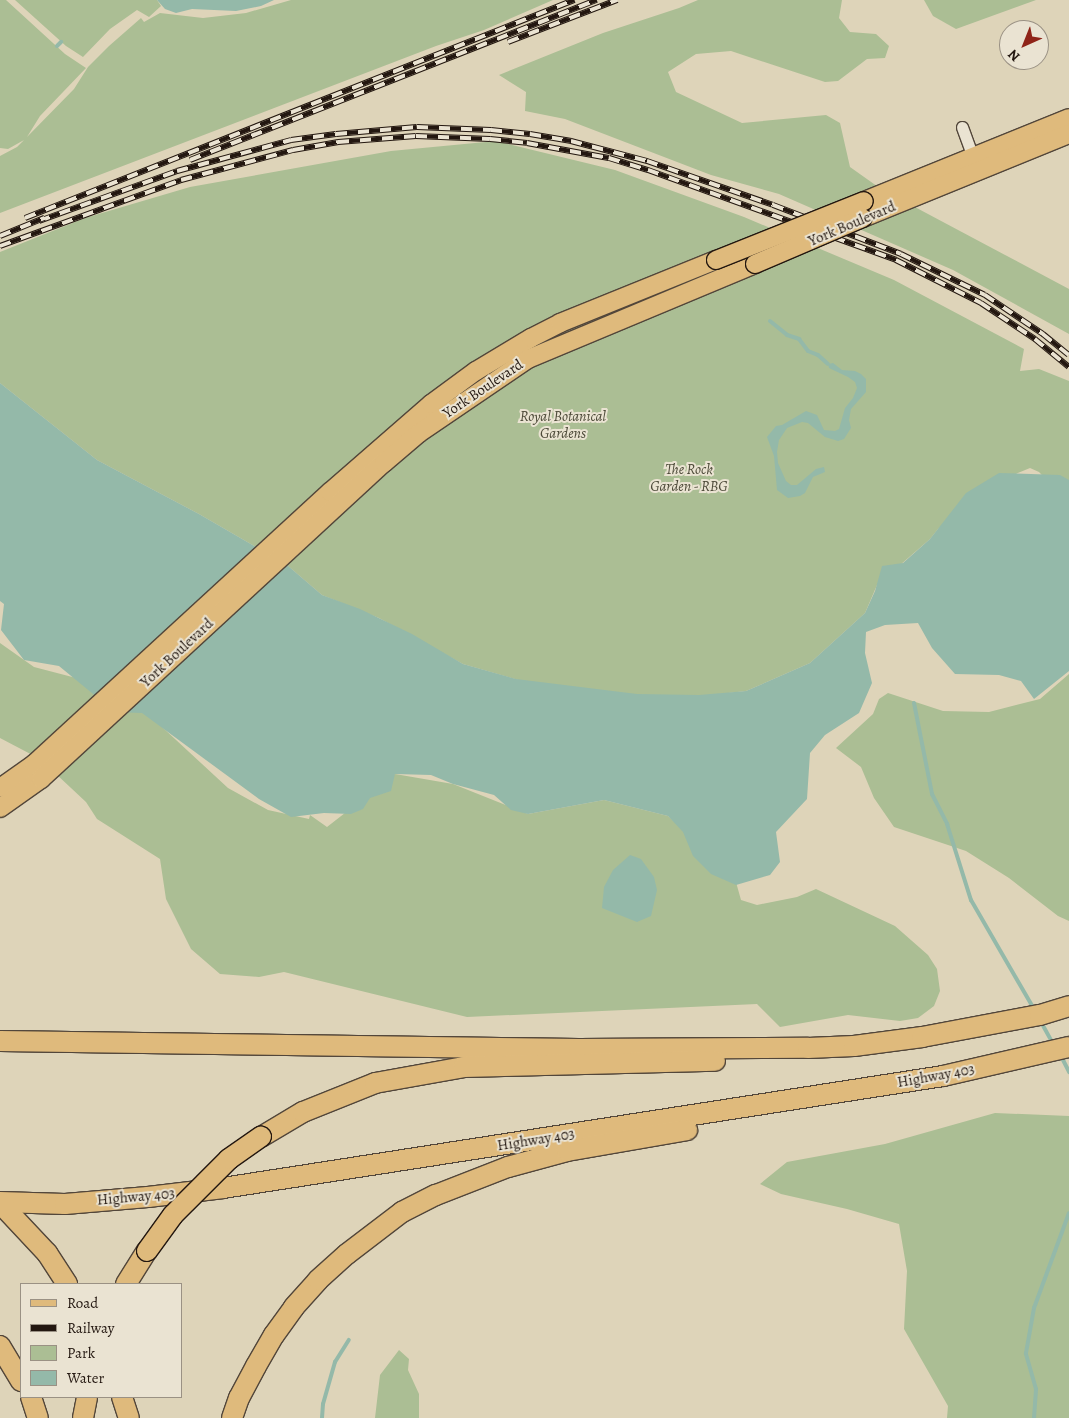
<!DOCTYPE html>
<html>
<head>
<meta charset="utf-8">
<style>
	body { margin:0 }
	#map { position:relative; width:1069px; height:1418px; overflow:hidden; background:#ded4b9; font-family:Alegreya,serif }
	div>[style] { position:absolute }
	.green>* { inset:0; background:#abbe94 }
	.water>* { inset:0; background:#94b9a9 }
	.stream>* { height:4px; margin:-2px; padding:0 2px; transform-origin:2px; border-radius:2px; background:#94b9a9 }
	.roads { filter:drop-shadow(1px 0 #52463a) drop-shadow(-1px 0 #52463a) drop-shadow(0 1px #52463a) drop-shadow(0 -1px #52463a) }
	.minor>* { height:11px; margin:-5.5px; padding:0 5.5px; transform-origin:5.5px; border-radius:5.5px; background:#eae3d2 }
	.primary>* { height:18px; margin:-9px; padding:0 9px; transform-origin:9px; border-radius:9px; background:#dfba7c }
	.motorway>* { height:20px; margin:-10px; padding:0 10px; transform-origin:10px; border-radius:10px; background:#dfba7c }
	.rail>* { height:5.5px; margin-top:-2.75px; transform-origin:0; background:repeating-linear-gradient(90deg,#eae3d2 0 11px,#231710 0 22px); box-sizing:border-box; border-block:1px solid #231710 }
	.bridges { filter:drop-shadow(1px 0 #231710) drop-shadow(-1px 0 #231710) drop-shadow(0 1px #231710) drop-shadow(0 -1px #231710) }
	.primary-bridge>* { height:18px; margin:-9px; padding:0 9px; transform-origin:9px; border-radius:9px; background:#dfba7c }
	.motorway-bridge>* { height:20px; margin:-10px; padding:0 10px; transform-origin:10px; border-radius:10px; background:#dfba7c }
	span { translate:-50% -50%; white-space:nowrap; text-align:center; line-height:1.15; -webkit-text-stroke:4px #eae3d2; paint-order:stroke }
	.street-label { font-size:15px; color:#231710 }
	.park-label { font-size:15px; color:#4c4938; font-style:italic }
	.legend { position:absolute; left:20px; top:1283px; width:162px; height:115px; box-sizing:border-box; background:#eae3d2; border:1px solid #9a9184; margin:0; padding:6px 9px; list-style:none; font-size:15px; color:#231710 }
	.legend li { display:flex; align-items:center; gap:10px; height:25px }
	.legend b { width:25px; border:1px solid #9a9184 }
	.north { position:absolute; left:999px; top:20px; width:50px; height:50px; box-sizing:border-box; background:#eae3d2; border:1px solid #9a9184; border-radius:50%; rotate:224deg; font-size:14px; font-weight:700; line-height:20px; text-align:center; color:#231710 }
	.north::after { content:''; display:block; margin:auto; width:18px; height:22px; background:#8f2418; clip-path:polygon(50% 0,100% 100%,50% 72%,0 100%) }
</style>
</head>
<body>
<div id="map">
	<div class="green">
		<i style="clip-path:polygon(0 0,6px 0,65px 54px,86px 68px,40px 116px,27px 137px,74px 89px,88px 67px,109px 46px,141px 18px,144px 22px,160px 13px,203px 18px,246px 13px,291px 0,553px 0,484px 30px,436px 46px,0 213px,0 156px,17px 147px,24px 140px,8px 149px,0 148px)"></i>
		<i style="clip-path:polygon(15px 0,157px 0,161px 6px,149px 17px,137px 10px,110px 29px,83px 57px,66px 46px)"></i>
		<i style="clip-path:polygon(698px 0,842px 0,839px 18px,850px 32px,876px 34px,889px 46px,885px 58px,867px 59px,838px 81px,825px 82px,731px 51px,696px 54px,668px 72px,676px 92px,742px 123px,826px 115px,840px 123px,850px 167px,881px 189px,1069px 289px,1069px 334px,953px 270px,779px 194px,711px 175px,565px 119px,525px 111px,526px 92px,499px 75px,603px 33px,679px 8px)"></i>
		<i style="clip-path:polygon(924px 0,1036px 0,956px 29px,933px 16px)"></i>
		<i style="clip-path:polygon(496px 141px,615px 170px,744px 217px,894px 280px,1024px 349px,1020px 371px,1039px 369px,1069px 381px,1069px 503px,1039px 472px,1030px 468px,984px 487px,938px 529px,930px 539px,877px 585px,865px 613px,810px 663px,746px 691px,711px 695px,591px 701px,463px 664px,379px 618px,322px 595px,287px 565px,199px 514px,97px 460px,0 383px,0 252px,85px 218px,190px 187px,391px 151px)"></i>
		<i style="clip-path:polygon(0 643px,34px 667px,122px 690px,228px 788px,268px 810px,309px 819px,310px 815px,327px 827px,395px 774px,453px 784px,528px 814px,604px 800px,668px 816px,734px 875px,741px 900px,757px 905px,797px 897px,816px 889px,895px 926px,928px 955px,937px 969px,940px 991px,934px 1006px,918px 1018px,900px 1021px,848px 1015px,780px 1027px,757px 1004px,467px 1017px,284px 972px,259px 977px,220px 974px,191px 949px,166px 899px,160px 859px,97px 819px,86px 802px,40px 759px,0 738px)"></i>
		<i style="clip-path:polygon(1069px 674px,1069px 921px,1058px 916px,1009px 878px,966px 851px,894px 827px,874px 798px,861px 767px,836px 748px,873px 714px,879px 699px,888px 693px,943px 711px,989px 712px,1040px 699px)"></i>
		<i style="clip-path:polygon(995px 1113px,1069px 1116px,1069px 1418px,947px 1418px,948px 1406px,904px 1329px,907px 1271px,899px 1224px,847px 1209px,781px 1194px,760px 1184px,787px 1162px,885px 1144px)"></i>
		<i style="clip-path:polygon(399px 1350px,409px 1359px,408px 1370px,419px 1394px,419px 1418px,375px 1418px,380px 1375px)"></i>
	</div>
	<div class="water">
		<i style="clip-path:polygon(157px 0,274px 0,261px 6px,236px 11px,192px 9px,176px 13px,165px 9px)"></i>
		<i style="clip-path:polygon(833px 363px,842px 370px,855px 371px,861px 374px,866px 379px,866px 392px,851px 409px,849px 420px,851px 428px,844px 439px,838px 441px,825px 437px,808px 423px,802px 422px,787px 428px,779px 440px,777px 452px,778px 463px,786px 481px,791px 485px,797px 485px,816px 469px,824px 467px,825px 472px,813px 477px,805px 493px,800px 496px,788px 498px,777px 490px,774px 456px,767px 437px,776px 426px,782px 425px,806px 411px,817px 415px,824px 430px,835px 431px,839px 429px,845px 408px,853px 398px,857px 388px,855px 382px,848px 377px,829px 368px,828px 364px)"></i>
		<i style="clip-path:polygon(0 383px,97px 460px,199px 514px,287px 565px,322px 595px,360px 609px,412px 634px,463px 664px,516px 679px,637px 694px,699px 695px,746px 691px,810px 663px,865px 613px,875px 591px,882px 566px,903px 563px,930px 539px,966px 493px,999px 473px,1060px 475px,1069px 480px,1069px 671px,1034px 699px,1021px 681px,999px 675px,955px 674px,932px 648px,918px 623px,885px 625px,866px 632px,865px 653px,872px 683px,859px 713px,825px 735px,810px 753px,807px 799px,776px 832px,780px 862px,770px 875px,736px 885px,711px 874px,693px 856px,683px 832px,668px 816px,604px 800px,528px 814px,511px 810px,494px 795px,453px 784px,431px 775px,395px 774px,391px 791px,370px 798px,363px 809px,351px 814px,324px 813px,291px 817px,259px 799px,142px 713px,115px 712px,59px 666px,24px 660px,1px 630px,4px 604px,0 601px)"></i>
		<i style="clip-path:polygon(630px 855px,641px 859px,654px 877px,657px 890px,651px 916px,637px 922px,602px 908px,604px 887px,613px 870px)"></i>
	</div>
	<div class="stream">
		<i style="left:57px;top:46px;width:6px;rotate:-45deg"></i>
		<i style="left:770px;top:321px;width:22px;rotate:39deg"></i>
		<i style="left:787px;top:335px;width:13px;rotate:18deg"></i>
		<i style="left:799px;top:339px;width:15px;rotate:53deg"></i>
		<i style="left:808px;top:351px;width:11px;rotate:22deg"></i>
		<i style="left:818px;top:355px;width:13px;rotate:42deg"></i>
		<i style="left:914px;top:703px;width:93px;rotate:78.8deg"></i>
		<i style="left:932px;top:794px;width:34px;rotate:63deg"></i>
		<i style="left:947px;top:824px;width:80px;rotate:72.5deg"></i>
		<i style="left:971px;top:900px;width:126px;rotate:60deg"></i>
		<i style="left:1041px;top:1022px;width:25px;rotate:61deg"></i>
		<i style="left:1061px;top:1056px;width:18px;rotate:63deg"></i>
		<i style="left:322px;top:1418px;width:14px;rotate:-86deg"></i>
		<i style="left:323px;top:1404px;width:44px;rotate:-74.1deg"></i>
		<i style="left:335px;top:1362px;width:26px;rotate:-58deg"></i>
		<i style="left:1034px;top:1418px;width:29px;rotate:-86deg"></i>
		<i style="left:1036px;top:1389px;width:37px;rotate:-106deg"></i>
		<i style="left:1026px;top:1353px;width:46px;rotate:-79.9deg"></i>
		<i style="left:1034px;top:1308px;width:101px;rotate:-69.8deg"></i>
	</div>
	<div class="roads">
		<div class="minor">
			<i style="left:962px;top:127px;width:38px;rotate:70deg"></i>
		</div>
		<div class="primary">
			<i style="left:864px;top:201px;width:221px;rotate:-22deg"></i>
			<i style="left:863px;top:218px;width:222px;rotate:-22.2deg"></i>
			<i style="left:0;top:788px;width:42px;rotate:-35.2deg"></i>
			<i style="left:34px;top:764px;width:402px;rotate:-42.6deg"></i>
			<i style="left:330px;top:492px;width:134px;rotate:-41.1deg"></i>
			<i style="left:431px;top:404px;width:56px;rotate:-36.3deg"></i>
			<i style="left:476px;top:371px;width:64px;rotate:-31deg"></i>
			<i style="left:531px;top:338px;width:33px;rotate:-27deg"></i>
			<i style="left:560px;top:323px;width:168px;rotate:-22deg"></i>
			<i style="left:0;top:808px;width:50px;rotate:-35.3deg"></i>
			<i style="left:41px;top:779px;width:466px;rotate:-42.7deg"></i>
			<i style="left:384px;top:463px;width:46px;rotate:-40.6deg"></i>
			<i style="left:419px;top:433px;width:132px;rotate:-34.2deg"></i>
			<i style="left:528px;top:359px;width:246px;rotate:-22.7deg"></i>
		</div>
		<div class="motorway">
			<i style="left:0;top:1041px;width:579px;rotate:0.79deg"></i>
			<i style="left:579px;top:1049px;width:229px;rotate:-0.3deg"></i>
			<i style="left:808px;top:1048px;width:46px;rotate:-2.5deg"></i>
			<i style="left:854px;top:1046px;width:69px;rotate:-7.5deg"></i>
			<i style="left:922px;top:1037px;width:120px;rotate:-10.6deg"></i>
			<i style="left:1040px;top:1015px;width:30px;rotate:-17deg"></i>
			<i style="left:261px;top:1137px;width:49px;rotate:-30.8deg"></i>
			<i style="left:303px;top:1112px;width:78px;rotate:-21.9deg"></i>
			<i style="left:375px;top:1083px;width:90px;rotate:-10.2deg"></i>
			<i style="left:464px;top:1067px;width:251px;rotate:-1.4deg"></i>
			<i style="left:0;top:1202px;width:65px;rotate:1.8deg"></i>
			<i style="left:65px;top:1204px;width:83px;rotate:-4.8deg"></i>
			<i style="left:148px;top:1197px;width:76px;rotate:-6.8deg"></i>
			<i style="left:223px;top:1188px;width:729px;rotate:-8.84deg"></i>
			<i style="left:943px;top:1076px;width:129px;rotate:-13deg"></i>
			<i style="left:0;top:1203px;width:69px;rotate:46.8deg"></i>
			<i style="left:47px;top:1253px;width:37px;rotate:57deg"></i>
			<i style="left:126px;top:1284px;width:39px;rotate:-58deg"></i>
			<i style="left:0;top:1346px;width:41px;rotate:59deg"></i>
			<i style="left:31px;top:1397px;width:22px;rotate:72deg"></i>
			<i style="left:122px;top:1397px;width:22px;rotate:72deg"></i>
			<i style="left:83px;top:1418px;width:21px;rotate:-79deg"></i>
			<i style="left:232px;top:1418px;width:21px;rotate:-71deg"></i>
			<i style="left:239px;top:1398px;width:36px;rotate:-62deg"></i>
			<i style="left:256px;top:1366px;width:36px;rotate:-60deg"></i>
			<i style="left:274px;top:1335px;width:34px;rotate:-54deg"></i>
			<i style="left:294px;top:1307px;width:36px;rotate:-48deg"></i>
			<i style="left:318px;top:1280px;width:39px;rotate:-42deg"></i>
			<i style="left:347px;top:1254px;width:69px;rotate:-37.4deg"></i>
			<i style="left:402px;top:1212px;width:38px;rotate:-27deg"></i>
			<i style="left:436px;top:1195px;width:77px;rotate:-21.3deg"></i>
			<i style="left:508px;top:1167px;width:61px;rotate:-15.2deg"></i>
			<i style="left:567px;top:1151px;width:122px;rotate:-9.9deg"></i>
		</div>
	</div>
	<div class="rail">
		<i style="left:508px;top:42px;width:117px;rotate:-21.1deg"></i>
		<i style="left:190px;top:160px;width:437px;rotate:-21.5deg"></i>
		<i style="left:25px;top:218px;width:591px;rotate:-21.66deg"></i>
		<i style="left:39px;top:221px;width:147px;rotate:-19.9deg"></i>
		<i style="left:177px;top:171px;width:118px;rotate:-15.2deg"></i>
		<i style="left:291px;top:140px;width:45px;rotate:-7.6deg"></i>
		<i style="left:336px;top:134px;width:81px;rotate:-4.9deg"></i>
		<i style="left:417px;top:127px;width:74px;rotate:2.3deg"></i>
		<i style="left:491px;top:130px;width:39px;rotate:6deg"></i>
		<i style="left:530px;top:134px;width:42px;rotate:9.7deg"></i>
		<i style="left:571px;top:141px;width:79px;rotate:14.7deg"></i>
		<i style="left:647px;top:161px;width:133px;rotate:19.2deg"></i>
		<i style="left:773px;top:205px;width:137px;rotate:20.9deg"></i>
		<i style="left:901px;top:254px;width:93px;rotate:26deg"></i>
		<i style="left:985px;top:295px;width:70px;rotate:33.9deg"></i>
		<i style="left:1043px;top:334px;width:33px;rotate:39deg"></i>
		<i style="left:0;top:236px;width:48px;rotate:-22.2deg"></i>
		<i style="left:0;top:246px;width:193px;rotate:-20deg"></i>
		<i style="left:181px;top:180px;width:116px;rotate:-15deg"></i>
		<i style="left:293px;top:150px;width:46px;rotate:-10.1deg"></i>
		<i style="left:338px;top:142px;width:78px;rotate:-4.4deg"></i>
		<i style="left:416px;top:136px;width:74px;rotate:2.3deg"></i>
		<i style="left:490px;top:139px;width:37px;rotate:6deg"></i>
		<i style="left:527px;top:143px;width:83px;rotate:10.4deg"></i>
		<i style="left:609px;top:158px;width:41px;rotate:17.1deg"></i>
		<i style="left:648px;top:170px;width:264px;rotate:19.9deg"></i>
		<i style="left:896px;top:260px;width:95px;rotate:26.8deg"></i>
		<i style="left:981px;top:303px;width:65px;rotate:33.7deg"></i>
		<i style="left:1035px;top:339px;width:44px;rotate:39.5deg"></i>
	</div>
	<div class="bridges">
		<div class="primary-bridge">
			<i style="left:716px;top:260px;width:159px;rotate:-21.7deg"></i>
			<i style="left:755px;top:264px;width:117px;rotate:-23.1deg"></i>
		</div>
		<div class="motorway-bridge">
			<i style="left:147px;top:1251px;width:44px;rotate:-54.2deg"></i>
			<i style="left:173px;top:1215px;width:79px;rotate:-45deg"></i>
			<i style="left:229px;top:1159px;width:39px;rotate:-35deg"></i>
		</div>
	</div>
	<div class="street-label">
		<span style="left:852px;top:224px;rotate:-23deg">York Boulevard</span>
		<span style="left:483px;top:389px;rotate:-34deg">York Boulevard</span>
		<span style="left:177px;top:653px;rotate:-43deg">York Boulevard</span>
		<span style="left:936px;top:1076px;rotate:-10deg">Highway 403</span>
		<span style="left:536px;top:1140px;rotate:-9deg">Highway 403</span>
		<span style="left:136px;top:1197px;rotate:-5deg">Highway 403</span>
	</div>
	<div class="park-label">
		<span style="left:563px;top:425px">Royal Botanical<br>Gardens</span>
		<span style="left:689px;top:478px">The Rock<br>Garden - RBG</span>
	</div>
	<ul class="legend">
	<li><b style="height:6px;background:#dfba7c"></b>Road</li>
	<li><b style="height:6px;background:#231710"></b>Railway</li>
	<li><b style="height:14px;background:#abbe94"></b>Park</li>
	<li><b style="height:14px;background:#94b9a9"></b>Water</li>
	</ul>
	<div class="north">N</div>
</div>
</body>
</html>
